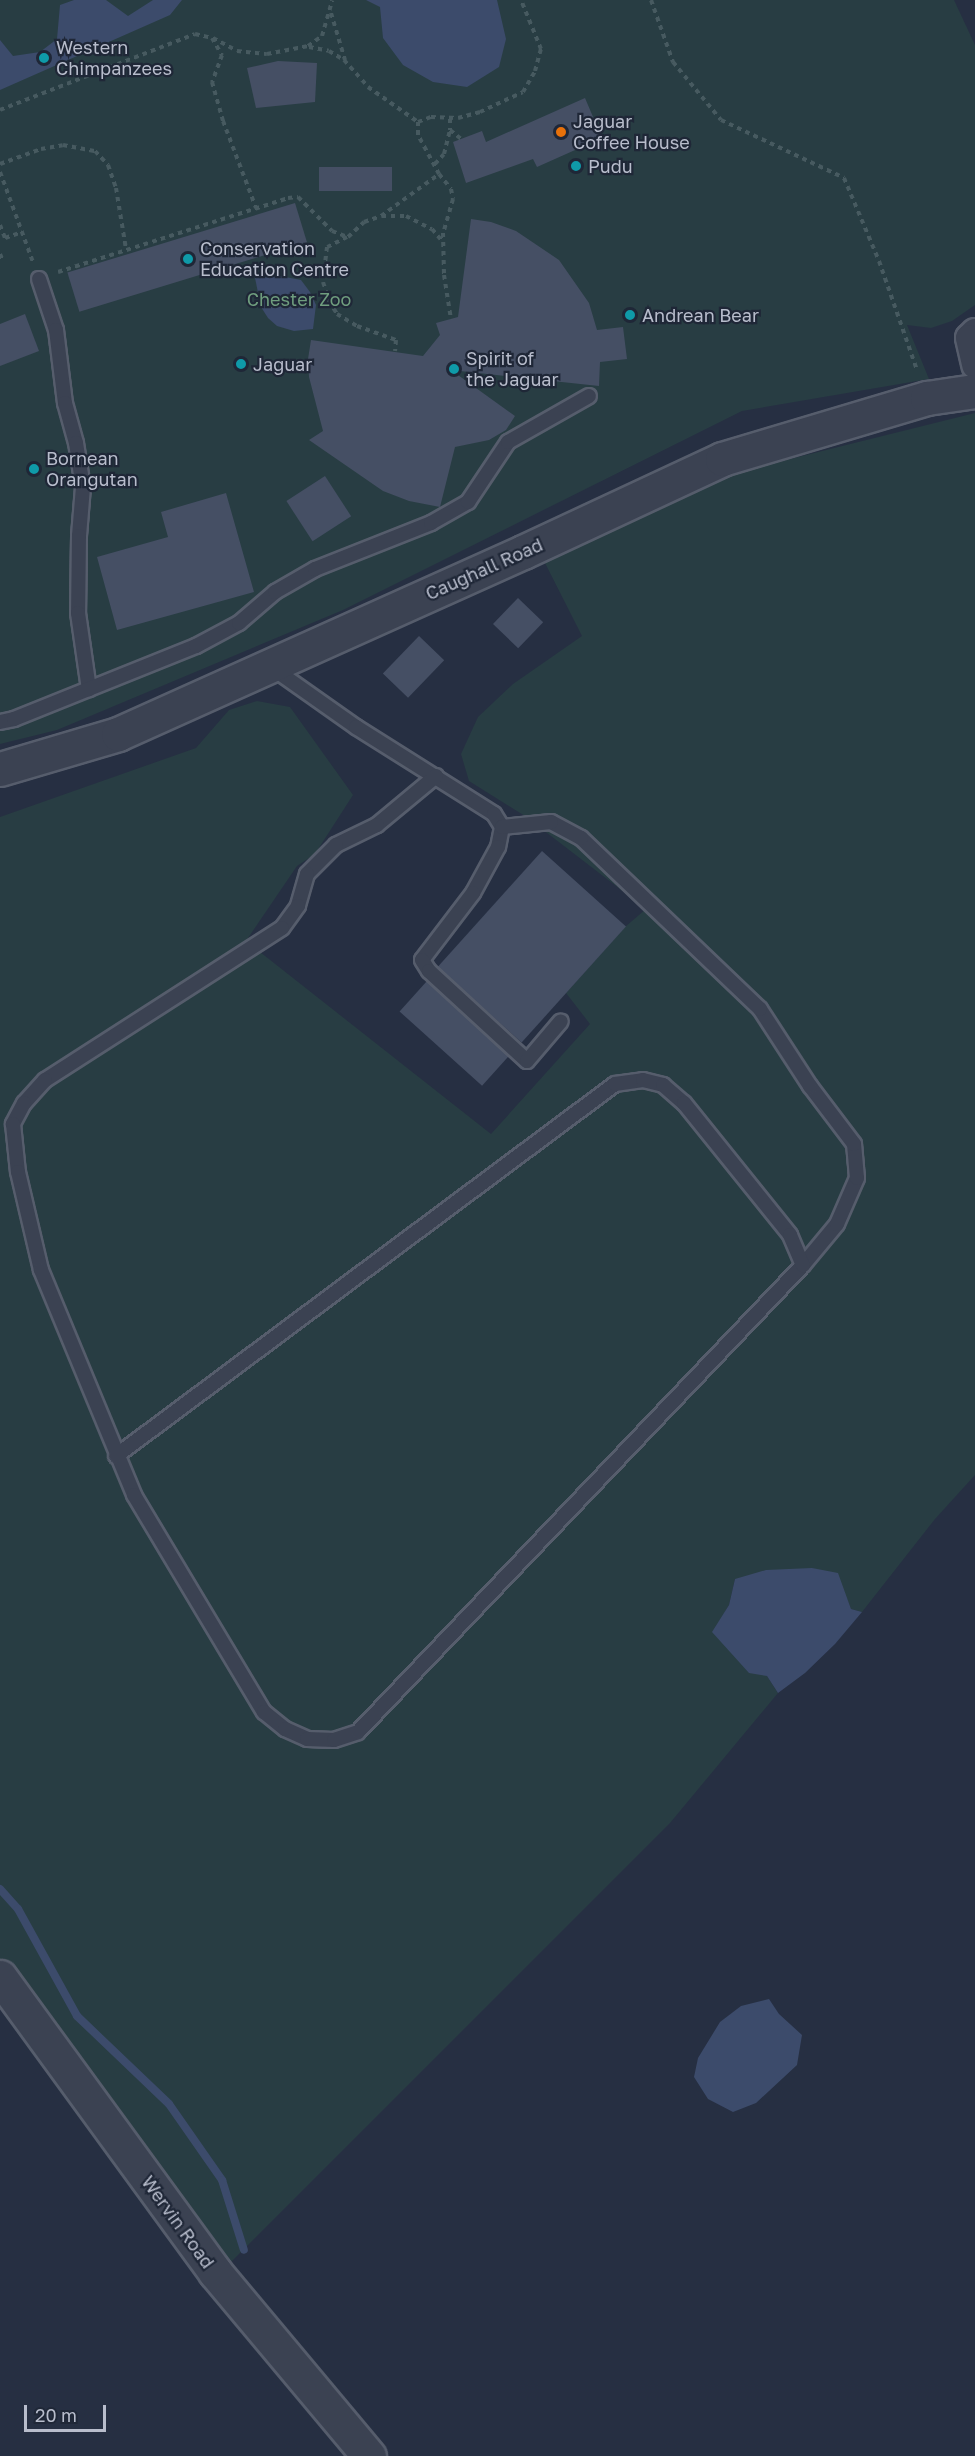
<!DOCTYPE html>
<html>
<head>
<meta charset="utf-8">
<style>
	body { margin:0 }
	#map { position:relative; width:975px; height:2456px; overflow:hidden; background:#262f42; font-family:"Golos Text",sans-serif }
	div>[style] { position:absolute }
	.green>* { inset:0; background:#283d43 }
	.water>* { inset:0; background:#3c4b6b }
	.stream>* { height:8px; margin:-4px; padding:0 4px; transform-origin:4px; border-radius:4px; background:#3c4b6b }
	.building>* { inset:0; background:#454f64; transform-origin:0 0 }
	.path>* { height:4px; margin-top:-2px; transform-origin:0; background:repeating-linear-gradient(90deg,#475a60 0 4.5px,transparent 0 9px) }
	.roads { filter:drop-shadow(2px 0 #565d6c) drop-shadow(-2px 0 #565d6c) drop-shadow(0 2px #565d6c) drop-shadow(0 -2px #565d6c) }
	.service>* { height:14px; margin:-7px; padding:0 7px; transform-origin:7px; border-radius:7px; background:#3b4252 }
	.minor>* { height:26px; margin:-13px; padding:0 13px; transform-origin:13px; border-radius:13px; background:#3b4252 }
	.tertiary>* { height:33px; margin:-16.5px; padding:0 16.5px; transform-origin:16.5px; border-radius:16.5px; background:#3b4252 }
	.dots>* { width:16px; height:16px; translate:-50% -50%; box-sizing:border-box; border:3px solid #1f2737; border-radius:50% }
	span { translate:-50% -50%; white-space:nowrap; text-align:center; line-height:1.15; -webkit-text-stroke:4.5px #1f2737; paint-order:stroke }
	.poi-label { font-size:18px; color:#b8bdcc }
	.left { translate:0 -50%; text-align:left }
	.park-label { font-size:18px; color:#6f9d7e }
	.street-label { font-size:18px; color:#b8bdcc }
	.scale { position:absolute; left:24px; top:2405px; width:82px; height:27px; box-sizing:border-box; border:3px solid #b8bdcc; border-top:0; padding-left:8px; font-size:18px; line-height:21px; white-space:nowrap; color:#b8bdcc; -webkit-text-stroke:4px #1f2737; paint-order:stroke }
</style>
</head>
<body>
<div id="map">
	<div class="green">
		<i style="clip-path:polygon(0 0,954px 0,975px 45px,975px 305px,952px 321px,931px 328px,907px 325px,929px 379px,742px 411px,343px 610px,57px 730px,0 744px)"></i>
		<i style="clip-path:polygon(975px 413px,975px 1475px,935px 1519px,862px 1612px,851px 1609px,846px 1597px,735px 1579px,729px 1605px,713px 1632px,730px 1649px,767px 1676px,778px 1693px,670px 1823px,226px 2267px,0 1964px,0 817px,196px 748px,229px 710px,257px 701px,290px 707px,353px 795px,315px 854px,297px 866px,246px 941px,491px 1134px,590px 1024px,566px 993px,625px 927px,646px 909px,525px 816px,469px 781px,461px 754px,478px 717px,513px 684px,582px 636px,545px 563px,726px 475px)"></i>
	</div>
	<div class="water">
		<i style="clip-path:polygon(74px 0,106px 0,128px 16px,153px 0,182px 0,170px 15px,0 90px,0 40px,13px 56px,40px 52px,57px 39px,60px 5px)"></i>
		<i style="clip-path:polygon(366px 0,497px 0,506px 39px,499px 67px,467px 87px,433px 82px,403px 65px,383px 38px,380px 7px)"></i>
		<i style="clip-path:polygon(280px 276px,301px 280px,310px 292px,316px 305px,313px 329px,294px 331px,277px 326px,268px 318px,261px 307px,255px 278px)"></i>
		<i style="clip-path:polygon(812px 1568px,838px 1573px,851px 1609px,862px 1612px,835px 1644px,805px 1673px,778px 1693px,767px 1676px,749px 1673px,712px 1632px,729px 1605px,735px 1579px,766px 1570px)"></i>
		<i style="clip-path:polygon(769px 1999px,779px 2014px,802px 2035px,797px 2065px,756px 2103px,733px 2112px,708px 2099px,694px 2077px,698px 2058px,720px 2022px,741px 2006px)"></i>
	</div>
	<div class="stream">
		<i style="left:0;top:1889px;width:27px;rotate:48deg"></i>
		<i style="left:18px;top:1909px;width:122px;rotate:61.1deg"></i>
		<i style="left:77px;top:2016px;width:127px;rotate:43.7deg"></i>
		<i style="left:169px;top:2104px;width:93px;rotate:55.1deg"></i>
		<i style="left:222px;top:2180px;width:73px;rotate:72.6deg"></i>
	</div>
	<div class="building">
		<i style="clip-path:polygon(278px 61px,317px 63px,315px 102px,256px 108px,247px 68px)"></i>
		<i style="clip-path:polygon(585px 98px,602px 138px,537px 167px,533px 159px,466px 183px,453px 142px,482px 131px,486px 142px)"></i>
		<i style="left:392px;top:167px;width:24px;height:73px;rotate:90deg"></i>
		<i style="left:295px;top:203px;width:41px;height:238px;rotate:73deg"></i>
		<i style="clip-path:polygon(471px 219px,491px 222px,516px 231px,559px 260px,589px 303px,597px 330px,623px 327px,627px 359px,600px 362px,599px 386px,451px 370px,515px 416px,506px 430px,489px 440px,455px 447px,440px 507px,409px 501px,383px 491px,309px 440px,323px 431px,309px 377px,308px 359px,311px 340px,423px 356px,440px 335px,436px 323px,458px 317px)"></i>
		<i style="clip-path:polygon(25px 314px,39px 351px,0 366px,0 324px)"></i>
		<i style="left:325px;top:476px;width:48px;height:46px;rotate:57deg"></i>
		<i style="clip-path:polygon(226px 493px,254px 592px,117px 630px,97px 557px,168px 537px,161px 512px)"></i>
		<i style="left:518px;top:598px;width:35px;height:36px;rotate:44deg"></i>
		<i style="left:419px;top:636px;width:35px;height:52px;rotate:44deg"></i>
		<i style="left:542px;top:851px;width:113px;height:156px;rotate:42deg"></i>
		<i style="left:427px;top:981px;width:111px;height:41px;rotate:42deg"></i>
	</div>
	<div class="path">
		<i style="left:651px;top:0;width:66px;rotate:70.5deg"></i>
		<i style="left:673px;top:62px;width:75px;rotate:50.4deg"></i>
		<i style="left:721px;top:120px;width:136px;rotate:25.2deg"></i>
		<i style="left:844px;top:178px;width:90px;rotate:67.1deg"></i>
		<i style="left:879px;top:261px;width:115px;rotate:70.8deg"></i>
		<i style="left:331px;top:13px;width:49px;rotate:73.4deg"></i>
		<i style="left:213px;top:38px;width:27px;rotate:28deg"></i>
		<i style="left:237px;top:51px;width:30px;rotate:6deg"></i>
		<i style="left:267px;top:54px;width:42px;rotate:-11deg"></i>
		<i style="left:308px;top:46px;width:17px;rotate:-36deg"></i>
		<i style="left:322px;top:36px;width:37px;rotate:-74deg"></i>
		<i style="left:309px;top:47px;width:20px;rotate:11deg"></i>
		<i style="left:329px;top:51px;width:17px;rotate:31deg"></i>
		<i style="left:344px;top:60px;width:36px;rotate:48deg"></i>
		<i style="left:368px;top:87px;width:61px;rotate:35deg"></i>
		<i style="left:0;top:110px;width:209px;rotate:-21.3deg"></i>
		<i style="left:195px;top:34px;width:17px;rotate:13deg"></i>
		<i style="left:212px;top:38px;width:20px;rotate:60deg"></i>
		<i style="left:222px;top:55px;width:29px;rotate:110deg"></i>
		<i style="left:212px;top:82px;width:41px;rotate:74.2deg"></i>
		<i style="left:223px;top:121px;width:93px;rotate:69.2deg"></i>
		<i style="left:450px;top:119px;width:11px;rotate:90deg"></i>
		<i style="left:450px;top:130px;width:14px;rotate:39deg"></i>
		<i style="left:0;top:164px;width:44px;rotate:-20.1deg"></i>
		<i style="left:41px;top:149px;width:22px;rotate:-10deg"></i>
		<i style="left:63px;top:145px;width:33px;rotate:11deg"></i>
		<i style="left:95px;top:151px;width:19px;rotate:47deg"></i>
		<i style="left:108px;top:165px;width:24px;rotate:71deg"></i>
		<i style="left:116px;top:188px;width:62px;rotate:80.7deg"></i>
		<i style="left:435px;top:164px;width:13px;rotate:-48deg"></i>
		<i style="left:444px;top:154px;width:25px;rotate:-76deg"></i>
		<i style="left:0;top:172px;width:96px;rotate:69.9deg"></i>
		<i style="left:439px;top:174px;width:19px;rotate:51deg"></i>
		<i style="left:451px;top:189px;width:10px;rotate:79deg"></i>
		<i style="left:453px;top:199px;width:35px;rotate:106deg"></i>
		<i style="left:443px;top:233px;width:42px;rotate:88.6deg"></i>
		<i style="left:444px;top:275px;width:45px;rotate:81deg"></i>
		<i style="left:382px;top:216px;width:24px"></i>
		<i style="left:406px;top:216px;width:29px;rotate:27deg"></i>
		<i style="left:432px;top:229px;width:17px;rotate:50deg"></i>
		<i style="left:0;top:225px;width:14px;rotate:69deg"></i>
		<i style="left:5px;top:238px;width:18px;rotate:-19deg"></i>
		<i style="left:347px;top:237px;width:22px;rotate:153deg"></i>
		<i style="left:327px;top:247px;width:35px;rotate:97deg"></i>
		<i style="left:323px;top:282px;width:20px;rotate:72deg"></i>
		<i style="left:329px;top:301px;width:15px;rotate:58deg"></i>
		<i style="left:337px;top:314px;width:23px;rotate:31deg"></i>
		<i style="left:357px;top:326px;width:41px;rotate:19.7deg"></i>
		<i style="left:396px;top:340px;width:11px;rotate:95deg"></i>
		<i style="left:0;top:254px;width:8px;rotate:67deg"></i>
		<i style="left:58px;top:272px;width:242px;rotate:-17.8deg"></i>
		<i style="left:288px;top:198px;width:10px;rotate:-6deg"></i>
		<i style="left:298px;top:197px;width:48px;rotate:45deg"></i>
		<i style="left:332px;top:231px;width:17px;rotate:21deg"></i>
		<i style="left:348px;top:237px;width:22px;rotate:-43deg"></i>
		<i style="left:364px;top:222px;width:18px;rotate:-19deg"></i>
		<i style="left:381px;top:216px;width:72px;rotate:-35.9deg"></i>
		<i style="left:439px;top:174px;width:44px;rotate:-118.3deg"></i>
		<i style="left:418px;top:135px;width:13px;rotate:-90deg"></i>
		<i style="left:418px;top:122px;width:14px;rotate:-21deg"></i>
		<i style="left:431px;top:117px;width:27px;rotate:2deg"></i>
		<i style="left:458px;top:118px;width:23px;rotate:-15deg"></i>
		<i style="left:480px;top:112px;width:47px;rotate:-24.9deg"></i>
		<i style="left:523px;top:92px;width:24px;rotate:-60deg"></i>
		<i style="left:535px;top:71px;width:23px;rotate:-75deg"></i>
		<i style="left:541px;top:49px;width:53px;rotate:-112.2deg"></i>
	</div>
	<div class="roads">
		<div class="service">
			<i style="left:39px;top:279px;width:54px;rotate:71.6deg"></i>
			<i style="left:56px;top:330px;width:74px;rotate:83deg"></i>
			<i style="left:65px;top:403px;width:41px;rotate:74.6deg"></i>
			<i style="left:76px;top:443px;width:45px;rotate:81deg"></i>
			<i style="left:83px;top:487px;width:49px;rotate:94.7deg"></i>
			<i style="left:79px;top:536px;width:77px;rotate:90.7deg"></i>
			<i style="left:78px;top:613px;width:77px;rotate:81.8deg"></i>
			<i style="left:271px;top:667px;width:104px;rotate:35.2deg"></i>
			<i style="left:356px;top:727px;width:163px;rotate:32.2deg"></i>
			<i style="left:494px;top:814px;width:15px;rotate:58deg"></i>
			<i style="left:502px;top:827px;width:20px;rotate:101deg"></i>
			<i style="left:498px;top:847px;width:52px;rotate:118.5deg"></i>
			<i style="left:473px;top:893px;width:84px;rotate:127.3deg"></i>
			<i style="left:422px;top:960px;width:13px;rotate:58deg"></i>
			<i style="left:429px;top:971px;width:133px;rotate:42.6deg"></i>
			<i style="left:527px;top:1061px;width:52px;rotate:-49.6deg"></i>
			<i style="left:0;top:722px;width:14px;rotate:-12deg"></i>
			<i style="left:14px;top:719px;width:196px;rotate:-21.9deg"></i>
			<i style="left:196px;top:646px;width:49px;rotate:-28.1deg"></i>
			<i style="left:239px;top:623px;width:48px;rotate:-40.7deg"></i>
			<i style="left:275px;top:592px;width:46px;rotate:-29.9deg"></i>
			<i style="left:315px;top:569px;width:125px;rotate:-21.6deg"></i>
			<i style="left:431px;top:523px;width:43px;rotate:-29.6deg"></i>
			<i style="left:468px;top:502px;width:72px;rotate:-56.3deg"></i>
			<i style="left:508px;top:442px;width:93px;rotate:-29.6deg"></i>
			<i style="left:436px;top:776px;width:77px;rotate:140.3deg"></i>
			<i style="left:377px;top:825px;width:46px;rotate:154deg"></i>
			<i style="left:336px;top:845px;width:41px;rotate:135deg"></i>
			<i style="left:307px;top:874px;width:33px;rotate:106deg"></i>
			<i style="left:298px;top:906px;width:27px;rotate:126deg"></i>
			<i style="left:282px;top:928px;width:282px;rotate:147.3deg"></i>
			<i style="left:45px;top:1080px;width:31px;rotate:132deg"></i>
			<i style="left:24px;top:1103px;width:24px;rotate:118deg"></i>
			<i style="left:13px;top:1124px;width:48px;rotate:84.1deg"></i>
			<i style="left:18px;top:1172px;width:101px;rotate:76.8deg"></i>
			<i style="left:41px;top:1270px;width:243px;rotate:67.5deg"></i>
			<i style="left:134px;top:1495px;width:253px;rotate:59.1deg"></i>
			<i style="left:264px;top:1712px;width:27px;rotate:39deg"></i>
			<i style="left:285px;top:1729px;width:24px;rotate:24deg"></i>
			<i style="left:307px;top:1739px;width:27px;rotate:2deg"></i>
			<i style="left:334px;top:1740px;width:25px;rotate:-18deg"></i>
			<i style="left:358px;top:1732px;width:645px;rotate:-46.38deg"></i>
			<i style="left:803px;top:1265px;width:53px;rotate:-50.3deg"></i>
			<i style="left:837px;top:1224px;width:50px;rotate:-66.5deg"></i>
			<i style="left:857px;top:1178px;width:34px;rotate:-95deg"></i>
			<i style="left:854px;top:1144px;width:73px;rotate:-127.2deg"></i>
			<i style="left:810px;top:1086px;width:92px;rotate:-123deg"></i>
			<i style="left:760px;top:1009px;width:248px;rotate:-136.3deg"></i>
			<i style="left:581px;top:838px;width:34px;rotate:-152deg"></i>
			<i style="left:551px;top:822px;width:49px;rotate:174.2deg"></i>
			<i style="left:116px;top:1456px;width:622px;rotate:-36.7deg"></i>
			<i style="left:615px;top:1084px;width:28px;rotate:-8deg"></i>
			<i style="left:643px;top:1080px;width:21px;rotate:14deg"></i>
			<i style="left:663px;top:1085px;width:28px;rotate:41deg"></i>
			<i style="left:684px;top:1103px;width:169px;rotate:51.2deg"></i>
			<i style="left:790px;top:1235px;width:33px;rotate:67deg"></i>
		</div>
		<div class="minor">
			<i style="left:975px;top:332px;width:8px;rotate:135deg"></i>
			<i style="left:969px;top:338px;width:28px;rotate:77deg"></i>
		</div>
		<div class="tertiary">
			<i style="left:0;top:769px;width:123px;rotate:-16.5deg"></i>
			<i style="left:118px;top:734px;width:444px;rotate:-24.2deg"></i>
			<i style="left:523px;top:552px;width:220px;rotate:-25deg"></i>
			<i style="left:722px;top:459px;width:214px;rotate:-16.6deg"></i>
			<i style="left:927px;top:398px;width:49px;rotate:-8.3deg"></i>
			<i style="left:0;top:1977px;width:365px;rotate:53.9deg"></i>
			<i style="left:215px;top:2272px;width:240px;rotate:50.1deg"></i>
		</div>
	</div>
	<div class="dots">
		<i style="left:44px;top:58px;background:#0f9aa8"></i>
		<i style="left:561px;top:132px;background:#e8710a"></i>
		<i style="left:576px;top:166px;background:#0f9aa8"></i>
		<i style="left:188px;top:259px;background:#0f9aa8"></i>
		<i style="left:630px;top:315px;background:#0f9aa8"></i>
		<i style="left:241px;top:364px;background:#0f9aa8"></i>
		<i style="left:454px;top:369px;background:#0f9aa8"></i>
		<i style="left:34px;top:469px;background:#0f9aa8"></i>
	</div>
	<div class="poi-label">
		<span class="left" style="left:56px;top:58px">Western<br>Chimpanzees</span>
		<span class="left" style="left:573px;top:132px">Jaguar<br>Coffee House</span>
		<span class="left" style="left:588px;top:166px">Pudu</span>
		<span class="left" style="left:200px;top:259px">Conservation<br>Education Centre</span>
		<span class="left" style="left:642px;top:315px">Andrean Bear</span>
		<span class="left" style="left:466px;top:369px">Spirit of<br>the Jaguar</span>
		<span class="left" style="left:253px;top:364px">Jaguar</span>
		<span class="left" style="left:46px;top:469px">Bornean<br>Orangutan</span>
	</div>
	<div class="park-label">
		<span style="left:299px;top:299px">Chester Zoo</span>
	</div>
	<div class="street-label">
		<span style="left:484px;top:569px;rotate:-24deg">Caughall Road</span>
		<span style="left:178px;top:2222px;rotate:54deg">Wervin Road</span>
	</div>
	<div class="scale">20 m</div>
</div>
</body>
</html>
